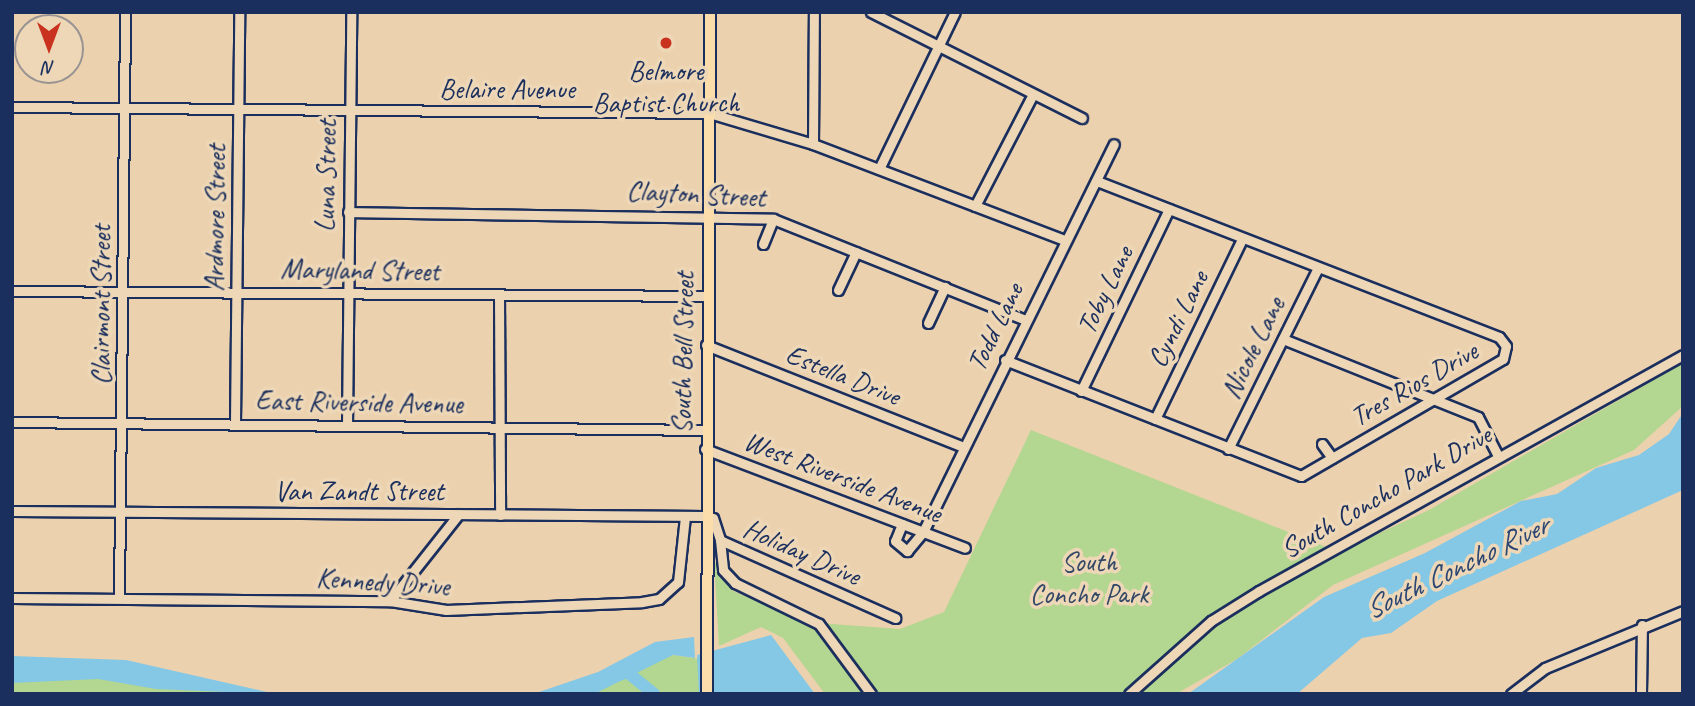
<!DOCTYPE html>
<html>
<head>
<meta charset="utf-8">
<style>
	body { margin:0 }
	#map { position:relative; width:1695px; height:706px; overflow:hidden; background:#ecd1ae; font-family:Caveat,sans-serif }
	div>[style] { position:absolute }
	.green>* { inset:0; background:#b3d691 }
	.water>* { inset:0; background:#84c8e5 }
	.river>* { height:12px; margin:-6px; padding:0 6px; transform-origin:6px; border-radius:6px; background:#84c8e5 }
	.roads { filter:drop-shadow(2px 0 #1b2f5e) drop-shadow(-2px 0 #1b2f5e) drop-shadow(0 2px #1b2f5e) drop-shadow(0 -2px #1b2f5e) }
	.minor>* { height:9px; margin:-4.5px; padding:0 4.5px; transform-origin:4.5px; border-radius:4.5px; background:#edd7b6 }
	.major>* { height:10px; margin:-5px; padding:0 5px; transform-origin:5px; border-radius:5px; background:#faddab }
	.dots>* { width:19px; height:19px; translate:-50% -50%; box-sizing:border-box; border:4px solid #edd7b6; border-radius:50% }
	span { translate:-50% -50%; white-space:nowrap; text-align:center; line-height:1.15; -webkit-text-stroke:7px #edd7b6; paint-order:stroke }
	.poi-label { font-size:28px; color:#1b2f5e }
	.street-label { font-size:28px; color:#1b2f5e }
	.park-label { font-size:28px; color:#324866 }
	.water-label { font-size:30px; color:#2b4672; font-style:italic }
	.frame { position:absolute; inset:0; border:14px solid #1b2f5e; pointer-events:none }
	.north { position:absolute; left:14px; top:14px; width:70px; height:70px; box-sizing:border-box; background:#edd7b6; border:2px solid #999493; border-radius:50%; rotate:180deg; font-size:19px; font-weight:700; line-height:28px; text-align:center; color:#1b2f5e }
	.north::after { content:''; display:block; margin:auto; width:24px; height:32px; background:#c8321e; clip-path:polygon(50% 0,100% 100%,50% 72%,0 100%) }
</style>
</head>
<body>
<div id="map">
	<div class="green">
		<i style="clip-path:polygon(1683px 363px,1683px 406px,1634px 450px,1333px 585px,1237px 659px,1176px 694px,825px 694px,783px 638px,761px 627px,719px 646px,714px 560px,733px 591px,805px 622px,900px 629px,944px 612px,1031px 430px,1339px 552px,1429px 510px)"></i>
		<i style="clip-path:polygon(673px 655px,714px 661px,715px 694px,570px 694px)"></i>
		<i style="clip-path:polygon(12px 667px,126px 667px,241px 694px,12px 694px)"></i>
	</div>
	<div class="water">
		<i style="clip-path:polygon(1683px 413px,1683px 490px,1437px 601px,1391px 633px,1362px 638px,1297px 694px,1188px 694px,1324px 597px,1425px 553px,1521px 501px,1557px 494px,1596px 468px,1639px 455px,1669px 434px)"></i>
		<i style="clip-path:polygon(771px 635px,815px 694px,699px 694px,697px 655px)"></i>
		<i style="clip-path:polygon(694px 637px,695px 658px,673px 655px,594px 694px,533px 694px,598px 672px,655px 642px)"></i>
		<i style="clip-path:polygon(12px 656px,126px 660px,276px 694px,156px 689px,98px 679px,12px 683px)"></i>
	</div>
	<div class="river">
		<i style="left:614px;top:677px;width:14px;rotate:-21deg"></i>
		<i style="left:627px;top:672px;width:35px;rotate:39deg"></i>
	</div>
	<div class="roads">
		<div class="minor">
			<i style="left:871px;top:12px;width:236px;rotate:26.7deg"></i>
			<i style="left:12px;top:107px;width:697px;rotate:0.49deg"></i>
			<i style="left:709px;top:113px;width:109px;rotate:16.6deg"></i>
			<i style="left:813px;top:144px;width:267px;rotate:20.9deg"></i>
			<i style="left:813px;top:144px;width:132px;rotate:-89.6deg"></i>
			<i style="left:879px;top:169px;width:174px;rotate:-64.2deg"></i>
			<i style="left:975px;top:206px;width:126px;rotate:-62.6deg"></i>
			<i style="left:348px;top:212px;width:425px;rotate:0.9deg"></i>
			<i style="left:773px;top:219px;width:269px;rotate:21.8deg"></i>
			<i style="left:763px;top:244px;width:27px;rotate:-68deg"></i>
			<i style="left:838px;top:290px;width:42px;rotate:-64.7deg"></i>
			<i style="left:12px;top:291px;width:695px;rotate:0.41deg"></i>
			<i style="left:499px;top:295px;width:220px;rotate:89.7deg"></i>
			<i style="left:928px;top:323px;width:40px;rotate:-65deg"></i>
			<i style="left:1283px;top:339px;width:210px;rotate:21.8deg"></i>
			<i style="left:1478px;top:417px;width:42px;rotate:62.8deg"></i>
			<i style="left:706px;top:345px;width:277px;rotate:21.6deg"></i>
			<i style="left:1005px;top:360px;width:318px;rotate:21.4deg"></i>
			<i style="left:1301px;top:476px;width:233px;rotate:-30.1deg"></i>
			<i style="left:1503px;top:359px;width:13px;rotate:-77deg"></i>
			<i style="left:1506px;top:346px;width:11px;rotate:-128deg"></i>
			<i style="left:1499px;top:337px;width:432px;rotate:-158.8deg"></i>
			<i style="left:1081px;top:391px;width:202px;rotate:-64.2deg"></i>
			<i style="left:1155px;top:419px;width:200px;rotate:-64.2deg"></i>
			<i style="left:12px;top:422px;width:693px;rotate:0.66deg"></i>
			<i style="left:235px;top:423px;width:411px;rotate:-89.4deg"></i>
			<i style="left:347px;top:425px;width:413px;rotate:-89.4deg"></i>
			<i style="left:1322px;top:444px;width:17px;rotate:54deg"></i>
			<i style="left:705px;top:449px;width:278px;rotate:20.8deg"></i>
			<i style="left:1228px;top:449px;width:202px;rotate:-63.6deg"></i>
			<i style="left:12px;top:511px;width:692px;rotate:0.41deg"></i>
			<i style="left:704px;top:516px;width:9px;rotate:13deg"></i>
			<i style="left:713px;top:518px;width:23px;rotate:72deg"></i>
			<i style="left:720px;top:540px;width:192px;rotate:24deg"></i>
			<i style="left:902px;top:524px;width:18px;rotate:112deg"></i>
			<i style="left:895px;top:541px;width:16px;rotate:40deg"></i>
			<i style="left:907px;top:551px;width:25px;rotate:-50deg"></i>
			<i style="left:923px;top:532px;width:432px;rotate:-63.8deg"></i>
			<i style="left:720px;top:540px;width:30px;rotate:84deg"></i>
			<i style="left:723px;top:570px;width:18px;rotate:47deg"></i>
			<i style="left:735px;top:583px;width:93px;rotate:26deg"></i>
			<i style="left:819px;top:624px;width:87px;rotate:53.4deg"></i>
			<i style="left:12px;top:598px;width:378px;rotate:0.5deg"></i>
			<i style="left:390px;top:601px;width:57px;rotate:9.1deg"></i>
			<i style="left:446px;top:610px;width:196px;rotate:-2.3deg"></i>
			<i style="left:642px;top:602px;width:17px;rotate:-10deg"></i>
			<i style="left:659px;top:599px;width:25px;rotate:-42deg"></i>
			<i style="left:678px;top:582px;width:65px;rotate:-83.9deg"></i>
			<i style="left:119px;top:598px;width:586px;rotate:-89.41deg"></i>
			<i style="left:390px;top:601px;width:110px;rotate:-51.7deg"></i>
			<i style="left:1129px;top:694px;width:110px;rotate:-41.7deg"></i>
			<i style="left:1211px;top:621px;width:57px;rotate:-32deg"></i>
			<i style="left:1259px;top:591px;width:485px;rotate:-29.1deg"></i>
			<i style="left:1511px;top:694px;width:43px;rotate:-37.4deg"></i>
			<i style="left:1545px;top:668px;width:149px;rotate:-22.4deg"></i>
			<i style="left:1641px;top:694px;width:69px;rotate:-89.2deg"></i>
		</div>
		<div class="major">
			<i style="left:707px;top:694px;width:682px;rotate:-89.75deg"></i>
		</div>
	</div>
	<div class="dots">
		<i style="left:666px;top:43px;background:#c8321e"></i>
	</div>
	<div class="poi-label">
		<span style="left:666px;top:87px">Belmore<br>Baptist Church</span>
	</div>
	<div class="street-label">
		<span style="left:507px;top:89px">Belaire Avenue</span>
		<span style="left:326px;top:176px;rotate:-89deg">Luna Street</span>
		<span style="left:696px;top:194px;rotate:3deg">Clayton Street</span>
		<span style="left:215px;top:218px;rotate:-89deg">Ardmore Street</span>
		<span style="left:360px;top:270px;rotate:1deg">Maryland Street</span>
		<span style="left:1105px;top:290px;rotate:-64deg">Toby Lane</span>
		<span style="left:101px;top:305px;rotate:-90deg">Clairmont Street</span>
		<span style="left:1178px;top:319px;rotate:-64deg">Cyndi Lane</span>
		<span style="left:995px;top:327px;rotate:-64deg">Todd Lane</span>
		<span style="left:1253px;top:348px;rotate:-64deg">Nicole Lane</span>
		<span style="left:683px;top:353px;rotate:-89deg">South Bell Street</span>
		<span style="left:843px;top:375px;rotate:22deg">Estella Drive</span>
		<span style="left:1414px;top:384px;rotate:-30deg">Tres Rios Drive</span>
		<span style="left:359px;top:402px;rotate:1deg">East Riverside Avenue</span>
		<span style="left:843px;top:477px;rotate:21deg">West Riverside Avenue</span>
		<span style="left:359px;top:491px">Van Zandt Street</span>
		<span style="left:1386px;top:492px;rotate:-30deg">South Concho Park Drive</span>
		<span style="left:802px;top:552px;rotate:24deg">Holiday Drive</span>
		<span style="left:383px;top:582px;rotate:4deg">Kennedy Drive</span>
	</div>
	<div class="park-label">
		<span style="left:1089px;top:578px">South<br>Concho Park</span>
	</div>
	<div class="water-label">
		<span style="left:1456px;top:567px;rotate:-26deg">South Concho River</span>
	</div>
	<div class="frame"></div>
	<div class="north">N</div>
</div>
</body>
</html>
